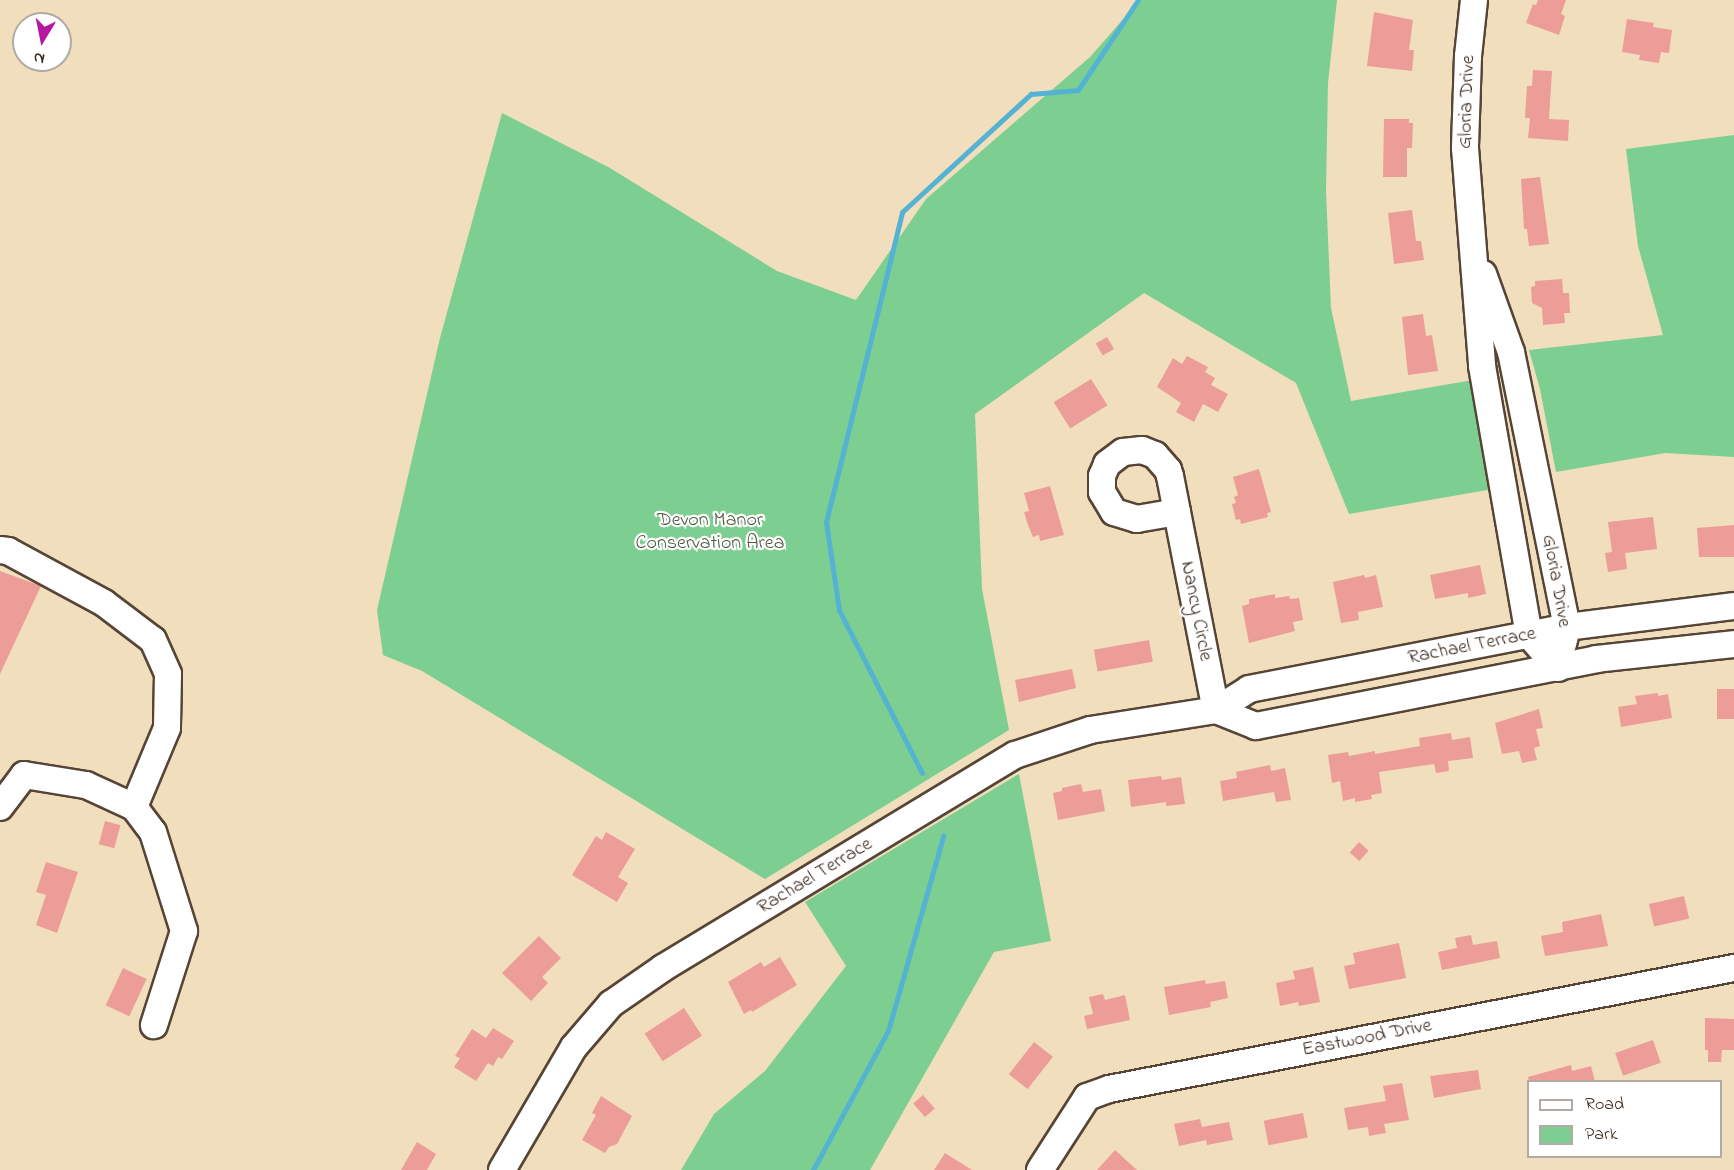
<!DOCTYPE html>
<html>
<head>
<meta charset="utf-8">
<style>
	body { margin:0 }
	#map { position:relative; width:1734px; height:1170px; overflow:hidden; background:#f0debd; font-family:"Indie Flower",sans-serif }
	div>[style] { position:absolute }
	.green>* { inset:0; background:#7dcf91 }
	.stream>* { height:5px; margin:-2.5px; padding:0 2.5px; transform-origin:2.5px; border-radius:2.5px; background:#54b3d2 }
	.building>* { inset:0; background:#ec9d98; transform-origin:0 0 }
	.roads { filter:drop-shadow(2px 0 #564536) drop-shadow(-2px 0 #564536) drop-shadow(0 2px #564536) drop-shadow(0 -2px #564536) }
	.minor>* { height:26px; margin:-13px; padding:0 13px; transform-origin:13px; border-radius:13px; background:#fff }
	span { translate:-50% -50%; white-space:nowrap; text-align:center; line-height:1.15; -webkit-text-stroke:4.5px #fff; paint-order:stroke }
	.street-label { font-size:20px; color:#3b2a1e }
	.park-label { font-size:20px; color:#4f5c40 }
	.legend { position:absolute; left:1527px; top:1080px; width:195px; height:78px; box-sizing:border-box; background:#fff; border:2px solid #b1aaa5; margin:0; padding:8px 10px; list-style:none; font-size:18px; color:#3b2a1e }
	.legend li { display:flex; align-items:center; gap:12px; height:30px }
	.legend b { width:30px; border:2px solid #b1aaa5 }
	.north { position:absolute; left:12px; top:12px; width:60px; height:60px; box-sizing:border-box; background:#fff; border:2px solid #b1aaa5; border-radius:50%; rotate:190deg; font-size:16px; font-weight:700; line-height:24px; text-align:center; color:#3b2a1e }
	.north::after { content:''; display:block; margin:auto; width:21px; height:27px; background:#b5179e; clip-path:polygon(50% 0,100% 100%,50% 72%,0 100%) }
</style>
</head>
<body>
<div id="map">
	<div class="green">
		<i style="clip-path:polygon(1140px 0,1337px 0,1328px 83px,1326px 191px,1331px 308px,1351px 401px,1473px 380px,1493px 489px,1349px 514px,1296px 383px,1144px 293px,975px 414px,982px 589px,1009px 730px,765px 879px,422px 671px,383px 655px,377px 610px,440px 338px,502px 113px,610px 168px,777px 271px,856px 300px,926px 199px,1090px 57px)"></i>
		<i style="clip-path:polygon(1734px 135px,1734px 457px,1665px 453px,1556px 472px,1540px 389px,1529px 350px,1663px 335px,1638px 246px,1626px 149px)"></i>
		<i style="clip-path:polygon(1019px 774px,1051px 941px,994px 952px,870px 1170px,681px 1170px,714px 1114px,765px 1071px,846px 966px,805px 902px)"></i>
	</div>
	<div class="stream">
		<i style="left:922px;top:773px;width:183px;rotate:-117deg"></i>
		<i style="left:839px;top:610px;width:89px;rotate:-98.4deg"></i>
		<i style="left:826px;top:522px;width:319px;rotate:-76.2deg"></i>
		<i style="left:902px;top:212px;width:175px;rotate:-42.5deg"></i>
		<i style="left:1031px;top:94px;width:47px;rotate:-4.9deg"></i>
		<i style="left:1078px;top:90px;width:108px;rotate:-56.3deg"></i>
		<i style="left:813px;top:1170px;width:158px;rotate:-61.7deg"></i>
		<i style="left:888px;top:1031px;width:203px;rotate:-74.2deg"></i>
	</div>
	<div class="building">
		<i style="clip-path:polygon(1538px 0,1566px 0,1561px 14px,1565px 16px,1559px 35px,1526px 23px,1533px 4px,1536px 5px)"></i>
		<i style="clip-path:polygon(1374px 12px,1413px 20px,1409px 50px,1414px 50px,1412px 71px,1367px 66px)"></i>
		<i style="clip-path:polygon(1627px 19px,1654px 23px,1653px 27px,1672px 30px,1669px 53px,1661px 52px,1659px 63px,1639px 60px,1640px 55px,1622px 52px)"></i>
		<i style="clip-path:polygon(1533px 70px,1552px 71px,1549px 119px,1569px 120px,1568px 141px,1528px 138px,1530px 118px,1525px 118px,1527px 86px,1532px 86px)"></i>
		<i style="clip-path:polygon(1384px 119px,1409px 119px,1409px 123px,1413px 123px,1412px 148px,1407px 148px,1407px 177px,1383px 177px)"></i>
		<i style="clip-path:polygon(1540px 177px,1549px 244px,1529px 246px,1527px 229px,1524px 229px,1521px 179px)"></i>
		<i style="clip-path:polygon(1412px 210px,1416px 241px,1421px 241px,1424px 260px,1394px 264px,1388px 213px)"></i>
		<i style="clip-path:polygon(1562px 279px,1563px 293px,1569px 293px,1570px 313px,1564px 313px,1565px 323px,1543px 325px,1542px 308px,1532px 303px,1531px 287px,1535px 286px,1535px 281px)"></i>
		<i style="clip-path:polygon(1423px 314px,1426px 336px,1432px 335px,1438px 371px,1408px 375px,1402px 317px)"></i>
		<i style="left:1107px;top:337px;width:14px;height:13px;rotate:60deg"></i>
		<i style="clip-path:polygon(1187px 356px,1208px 367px,1205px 372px,1215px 378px,1211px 385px,1228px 394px,1218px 412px,1203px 404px,1194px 422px,1176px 412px,1181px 403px,1157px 387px,1173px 358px,1182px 364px)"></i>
		<i style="left:1091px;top:379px;width:31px;height:44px;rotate:58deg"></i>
		<i style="clip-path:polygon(1259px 469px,1271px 512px,1267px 513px,1268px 517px,1241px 524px,1240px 519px,1236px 520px,1232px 504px,1236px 503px,1234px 497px,1238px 495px,1233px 477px)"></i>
		<i style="clip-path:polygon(1050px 486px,1064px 535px,1040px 541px,1039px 535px,1033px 537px,1028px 525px,1024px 512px,1029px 511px,1024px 493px)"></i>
		<i style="clip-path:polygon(1653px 517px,1657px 549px,1625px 553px,1627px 569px,1608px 572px,1605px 553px,1612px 552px,1608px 522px)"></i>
		<i style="clip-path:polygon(1734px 525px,1734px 557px,1699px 557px,1697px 528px)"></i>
		<i style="clip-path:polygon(1480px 565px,1486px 594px,1468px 598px,1468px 593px,1435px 599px,1430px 575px)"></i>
		<i style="clip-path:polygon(0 571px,41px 586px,0 674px)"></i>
		<i style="clip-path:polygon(1364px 575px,1365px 578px,1376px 575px,1383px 607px,1358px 612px,1359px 620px,1341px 623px,1333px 582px)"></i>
		<i style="clip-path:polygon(1275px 594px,1275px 598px,1289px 596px,1290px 599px,1299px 598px,1303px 620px,1293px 622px,1295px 631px,1249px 643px,1242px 606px,1249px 604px,1249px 599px)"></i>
		<i style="left:1149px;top:640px;width:22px;height:56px;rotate:80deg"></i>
		<i style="clip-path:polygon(1072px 669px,1076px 688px,1019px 702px,1015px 680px)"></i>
		<i style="left:1734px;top:689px;width:30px;height:17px;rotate:90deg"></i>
		<i style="clip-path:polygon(1658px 693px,1658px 696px,1668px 694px,1672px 718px,1621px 727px,1618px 707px,1637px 704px,1635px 696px)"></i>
		<i style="clip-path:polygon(1539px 709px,1543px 728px,1536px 729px,1540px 746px,1534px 748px,1537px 760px,1522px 763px,1519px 751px,1502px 754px,1495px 723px)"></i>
		<i style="clip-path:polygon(1451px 733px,1452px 740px,1470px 737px,1473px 758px,1448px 761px,1449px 771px,1436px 773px,1434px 764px,1379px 772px,1382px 793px,1371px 795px,1372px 799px,1355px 802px,1355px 798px,1343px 801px,1340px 781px,1332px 783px,1328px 755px,1348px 752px,1349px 756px,1375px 751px,1375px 754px,1420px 746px,1419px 738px)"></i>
		<i style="clip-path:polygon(1270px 765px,1271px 771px,1285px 768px,1291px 800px,1276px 802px,1274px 792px,1223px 801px,1220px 781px,1237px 778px,1236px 772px)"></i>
		<i style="clip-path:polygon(1161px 776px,1162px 780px,1181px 777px,1185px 804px,1166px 806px,1166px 802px,1131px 807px,1128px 780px)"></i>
		<i style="clip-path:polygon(1081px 784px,1083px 792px,1101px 789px,1105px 811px,1058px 820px,1053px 793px,1062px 791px,1062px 788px)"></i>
		<i style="left:105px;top:821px;width:16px;height:24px;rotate:15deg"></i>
		<i style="clip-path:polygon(606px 832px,635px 849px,618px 877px,628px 883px,617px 902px,572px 875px,596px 836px,602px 840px)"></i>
		<i style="left:1359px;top:842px;width:13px;height:14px;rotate:42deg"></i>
		<i style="clip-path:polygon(46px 862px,78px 872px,57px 933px,36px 925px,46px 895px,36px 892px)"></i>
		<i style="left:1684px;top:896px;width:23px;height:36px;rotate:77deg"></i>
		<i style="clip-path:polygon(1601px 914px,1608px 946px,1545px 956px,1541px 936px,1563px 932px,1562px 922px)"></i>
		<i style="clip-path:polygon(1471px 935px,1473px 945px,1497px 941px,1500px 958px,1442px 970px,1438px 952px,1457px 948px,1455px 938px)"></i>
		<i style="clip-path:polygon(539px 936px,561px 958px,542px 977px,548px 983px,531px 1001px,502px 973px)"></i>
		<i style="clip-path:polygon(1399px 943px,1406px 978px,1349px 989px,1344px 966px,1355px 964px,1353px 953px)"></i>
		<i style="clip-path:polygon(780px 957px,797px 985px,752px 1012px,751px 1010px,744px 1014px,728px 982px,761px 962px,764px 967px)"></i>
		<i style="clip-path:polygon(1313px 967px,1320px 1002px,1299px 1006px,1298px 1002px,1280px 1006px,1276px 983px,1295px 979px,1293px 971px)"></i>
		<i style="left:123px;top:968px;width:26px;height:41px;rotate:25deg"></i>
		<i style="clip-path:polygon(1205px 980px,1206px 984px,1225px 981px,1228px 998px,1210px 1002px,1211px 1007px,1169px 1015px,1164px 987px)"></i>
		<i style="clip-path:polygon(1103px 994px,1105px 1000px,1125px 995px,1130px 1020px,1087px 1029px,1084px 1016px,1093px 1014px,1089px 997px)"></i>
		<i style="left:684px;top:1008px;width:33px;height:47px;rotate:57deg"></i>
		<i style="clip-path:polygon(1705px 1018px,1734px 1019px,1734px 1050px,1722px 1050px,1721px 1062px,1708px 1062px,1708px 1050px,1705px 1050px)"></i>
		<i style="clip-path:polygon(493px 1028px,514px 1041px,502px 1059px,498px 1057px,493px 1066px,488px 1063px,476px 1081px,454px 1067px,460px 1058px,455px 1056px,472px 1029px,486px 1038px)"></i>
		<i style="left:1653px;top:1040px;width:24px;height:40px;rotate:71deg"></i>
		<i style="left:1034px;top:1042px;width:24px;height:41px;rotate:38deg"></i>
		<i style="clip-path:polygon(1571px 1065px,1572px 1071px,1591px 1066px,1595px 1082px,1529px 1082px,1528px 1077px)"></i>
		<i style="clip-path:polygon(1478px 1070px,1481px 1089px,1434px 1098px,1430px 1076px)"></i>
		<i style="clip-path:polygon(1402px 1083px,1409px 1120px,1384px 1124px,1386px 1133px,1369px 1136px,1368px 1127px,1348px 1130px,1344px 1108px,1386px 1101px,1383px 1086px)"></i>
		<i style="left:923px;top:1095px;width:18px;height:13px;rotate:49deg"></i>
		<i style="clip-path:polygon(601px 1096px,632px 1116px,617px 1144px,609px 1147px,605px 1153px,582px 1140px,596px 1115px,592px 1113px)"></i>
		<i style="left:1303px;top:1113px;width:25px;height:40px;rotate:79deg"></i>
		<i style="clip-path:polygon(1200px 1119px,1202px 1127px,1229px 1122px,1233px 1140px,1207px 1145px,1206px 1140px,1179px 1146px,1174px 1124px)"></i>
		<i style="clip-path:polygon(417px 1142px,436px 1154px,427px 1170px,401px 1170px)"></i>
		<i style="clip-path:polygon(1115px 1150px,1137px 1170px,1097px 1170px)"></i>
		<i style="clip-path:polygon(945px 1153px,972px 1170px,934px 1170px)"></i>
	</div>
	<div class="roads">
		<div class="minor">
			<i style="left:1474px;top:0;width:56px;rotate:96.1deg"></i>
			<i style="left:1468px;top:56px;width:92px;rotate:91.9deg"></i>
			<i style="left:1465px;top:148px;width:219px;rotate:85.5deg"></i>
			<i style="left:1482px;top:366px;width:273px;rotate:80.1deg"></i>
			<i style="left:1529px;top:635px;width:44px;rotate:48.7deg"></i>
			<i style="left:1483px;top:274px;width:83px;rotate:70.3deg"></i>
			<i style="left:1511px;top:352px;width:281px;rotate:78.5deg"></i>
			<i style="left:1567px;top:627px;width:17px;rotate:103deg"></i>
			<i style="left:1177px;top:512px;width:41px;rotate:170.1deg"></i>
			<i style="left:1137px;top:519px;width:24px;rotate:-163deg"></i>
			<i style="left:1114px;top:512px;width:23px;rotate:-121deg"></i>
			<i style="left:1102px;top:492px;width:16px;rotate:-90deg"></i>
			<i style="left:1102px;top:476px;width:13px;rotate:-67deg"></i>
			<i style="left:1107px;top:464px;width:20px;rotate:-37deg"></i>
			<i style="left:1123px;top:452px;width:19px;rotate:-6deg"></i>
			<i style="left:1142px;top:450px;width:14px;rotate:21deg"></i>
			<i style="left:1155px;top:455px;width:20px;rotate:49deg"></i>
			<i style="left:1168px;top:470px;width:6px;rotate:72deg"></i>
			<i style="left:1170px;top:476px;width:37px;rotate:79deg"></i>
			<i style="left:1177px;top:512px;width:202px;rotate:78.9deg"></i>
			<i style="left:0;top:550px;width:8px;rotate:7deg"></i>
			<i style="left:8px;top:551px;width:109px;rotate:28.4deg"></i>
			<i style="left:104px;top:603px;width:61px;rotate:37.1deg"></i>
			<i style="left:153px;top:640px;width:37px;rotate:66deg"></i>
			<i style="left:168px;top:674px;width:54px;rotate:91.1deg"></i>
			<i style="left:167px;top:728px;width:86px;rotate:112.7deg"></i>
			<i style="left:1216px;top:710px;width:43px;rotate:21.8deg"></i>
			<i style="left:1256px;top:726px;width:347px;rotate:-11.1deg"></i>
			<i style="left:1596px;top:659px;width:139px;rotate:-6.2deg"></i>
			<i style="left:0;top:807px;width:40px;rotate:-53deg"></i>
			<i style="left:24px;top:775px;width:63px;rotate:9.2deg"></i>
			<i style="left:86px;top:785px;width:53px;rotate:24.6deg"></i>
			<i style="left:134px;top:807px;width:31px;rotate:53deg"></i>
			<i style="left:153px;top:832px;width:104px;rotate:72.6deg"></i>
			<i style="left:184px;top:931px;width:99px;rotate:107.7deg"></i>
			<i style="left:502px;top:1170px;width:143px;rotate:-59.7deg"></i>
			<i style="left:574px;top:1047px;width:57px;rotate:-49.3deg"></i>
			<i style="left:611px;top:1004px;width:63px;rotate:-34.7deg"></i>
			<i style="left:663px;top:968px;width:411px;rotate:-31.2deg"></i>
			<i style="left:1015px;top:755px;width:79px;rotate:-18.4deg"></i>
			<i style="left:1090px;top:730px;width:128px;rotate:-9deg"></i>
			<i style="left:1216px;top:710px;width:39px;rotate:-32deg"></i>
			<i style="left:1249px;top:689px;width:324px;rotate:-11deg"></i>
			<i style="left:1567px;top:627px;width:168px;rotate:-7.2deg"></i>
			<i style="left:1040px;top:1170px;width:87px;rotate:-57.2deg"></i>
			<i style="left:1087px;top:1097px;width:23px;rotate:-20deg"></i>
			<i style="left:1109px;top:1089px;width:637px;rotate:-10.96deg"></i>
		</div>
	</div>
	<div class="street-label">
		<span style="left:1467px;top:102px;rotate:-88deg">Gloria Drive</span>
		<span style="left:1556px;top:581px;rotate:80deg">Gloria Drive</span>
		<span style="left:1196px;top:611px;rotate:79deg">Nancy Circle</span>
		<span style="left:1472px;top:646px;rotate:-11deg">Rachael Terrace</span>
		<span style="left:815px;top:876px;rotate:-31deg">Rachael Terrace</span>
		<span style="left:1367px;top:1038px;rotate:-11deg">Eastwood Drive</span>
	</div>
	<div class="park-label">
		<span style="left:710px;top:532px">Devon Manor<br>Conservation Area</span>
	</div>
	<ul class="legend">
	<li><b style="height:8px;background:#fff"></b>Road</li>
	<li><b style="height:16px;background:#7dcf91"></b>Park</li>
	</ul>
	<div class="north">N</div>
</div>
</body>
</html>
